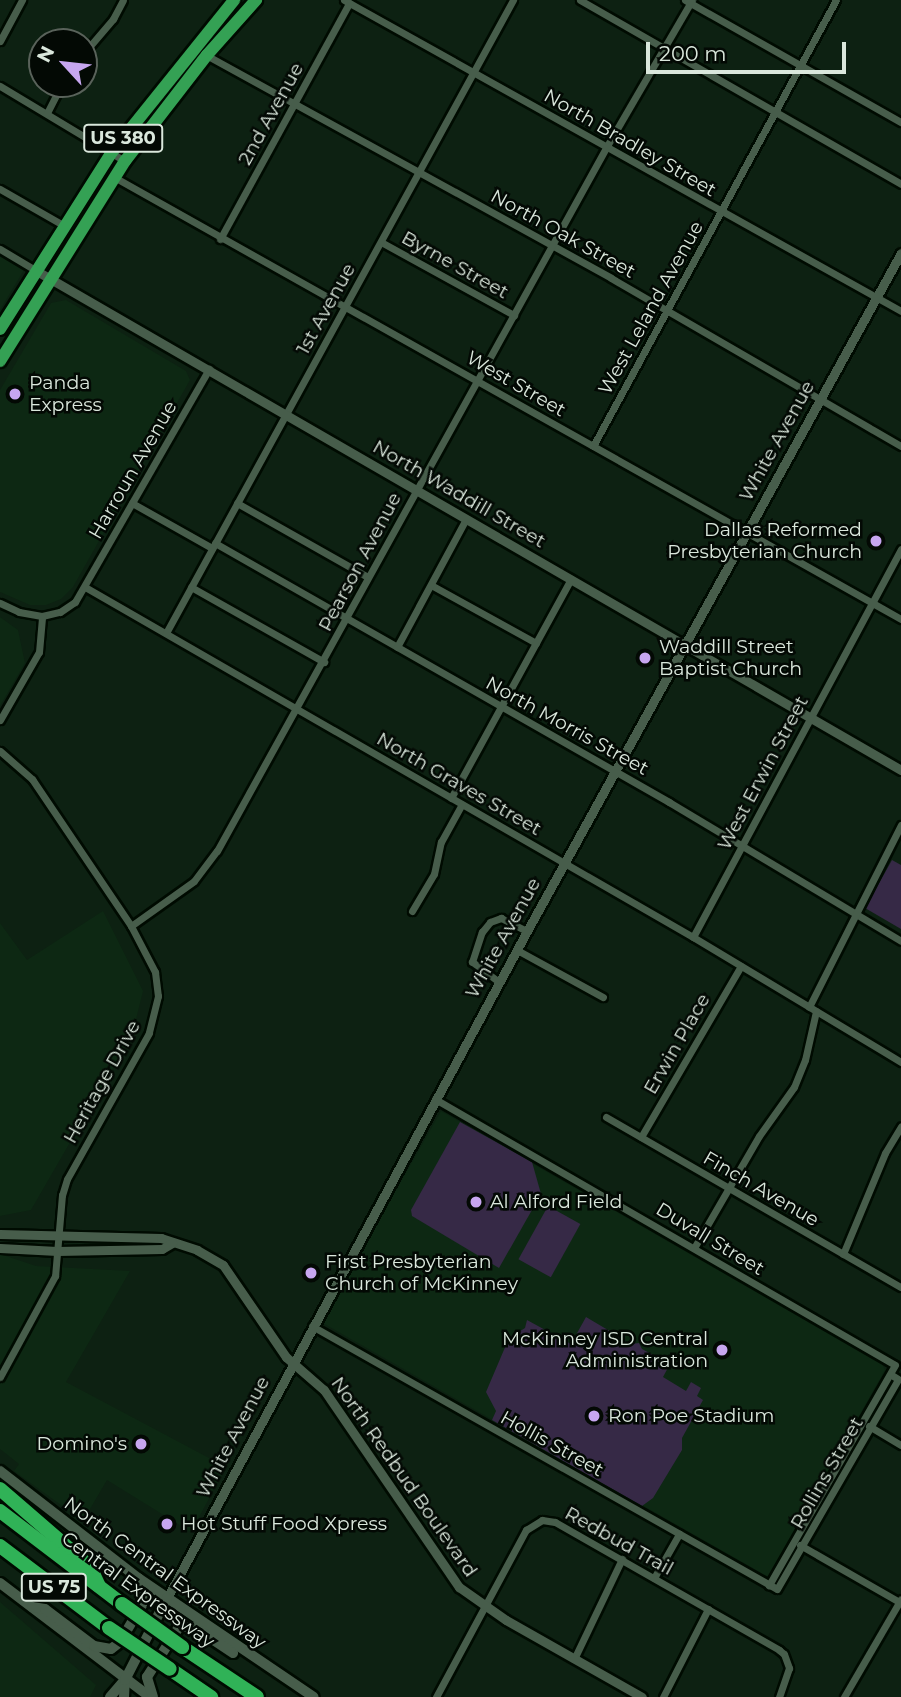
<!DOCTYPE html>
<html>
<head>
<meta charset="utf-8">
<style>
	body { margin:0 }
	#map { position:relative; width:901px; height:1697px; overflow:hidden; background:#0d2112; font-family:Montserrat,sans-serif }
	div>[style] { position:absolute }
	.built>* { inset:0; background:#0d2813 }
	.green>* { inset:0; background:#362946; transform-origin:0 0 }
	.roads { filter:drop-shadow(2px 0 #000b01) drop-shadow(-2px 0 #000b01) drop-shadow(0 2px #000b01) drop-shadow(0 -2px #000b01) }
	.minor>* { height:7px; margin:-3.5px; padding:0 3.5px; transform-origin:3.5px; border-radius:3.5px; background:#475d4b }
	.tertiary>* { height:9px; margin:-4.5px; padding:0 4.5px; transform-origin:4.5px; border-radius:4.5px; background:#475d4b }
	.secondary>* { height:10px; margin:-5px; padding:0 5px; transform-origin:5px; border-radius:5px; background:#475d4b }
	.trunk>* { height:12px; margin:-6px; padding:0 6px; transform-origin:6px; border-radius:6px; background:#34a154 }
	.motorway>* { height:14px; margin:-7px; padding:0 7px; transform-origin:7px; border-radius:7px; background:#30b257 }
	.bridges { filter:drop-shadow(2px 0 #000b01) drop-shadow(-2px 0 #000b01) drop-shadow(0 2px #000b01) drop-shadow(0 -2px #000b01) }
	.motorway-bridge>* { height:14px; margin:-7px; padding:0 7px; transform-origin:7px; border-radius:7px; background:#30b257 }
	.dots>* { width:19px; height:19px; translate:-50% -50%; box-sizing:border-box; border:4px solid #030904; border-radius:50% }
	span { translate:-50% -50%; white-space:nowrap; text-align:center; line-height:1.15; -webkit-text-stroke:5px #030904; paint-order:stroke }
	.shield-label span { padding:2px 5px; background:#030904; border:2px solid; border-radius:5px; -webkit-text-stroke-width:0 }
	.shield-label { font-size:18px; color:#dae7dc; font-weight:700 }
	.street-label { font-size:19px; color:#dae7dc }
	.poi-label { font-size:19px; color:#dae7dc }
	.left { translate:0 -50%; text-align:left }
	.right { translate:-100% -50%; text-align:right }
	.north { position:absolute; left:28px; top:28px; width:70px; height:70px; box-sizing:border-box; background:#030904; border:2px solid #59625a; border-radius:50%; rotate:297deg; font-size:19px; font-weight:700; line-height:28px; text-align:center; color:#dae7dc }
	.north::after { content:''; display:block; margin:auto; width:24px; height:32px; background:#c7a6f0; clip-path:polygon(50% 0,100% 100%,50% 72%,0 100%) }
	.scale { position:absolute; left:646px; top:42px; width:200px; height:32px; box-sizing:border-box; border:4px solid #dae7dc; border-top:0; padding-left:9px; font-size:21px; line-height:24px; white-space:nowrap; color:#dae7dc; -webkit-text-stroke:5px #030904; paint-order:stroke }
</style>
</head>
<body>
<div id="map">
	<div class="built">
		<i style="clip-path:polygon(0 256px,24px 270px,0 310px)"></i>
		<i style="clip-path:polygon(66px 300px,186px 371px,190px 380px,73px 587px,61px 599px,46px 605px,30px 605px,0 592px,0 390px,51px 303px)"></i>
		<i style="clip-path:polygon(0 617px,18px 630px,25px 663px,0 706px)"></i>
		<i style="clip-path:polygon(103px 911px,143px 991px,132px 1035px,31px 1210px,0 1216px,0 923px,27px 960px)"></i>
		<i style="clip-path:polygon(441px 1111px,882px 1364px,885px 1370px,768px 1577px,321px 1322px)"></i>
		<i style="clip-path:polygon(0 1254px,36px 1266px,130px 1271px,66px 1382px,226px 1467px,191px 1532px,107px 1480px,83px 1521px,14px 1471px,19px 1464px,0 1449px)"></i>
		<i style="clip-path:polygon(0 1602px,96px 1685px,90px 1697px,0 1697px)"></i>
	</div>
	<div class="green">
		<i style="clip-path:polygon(892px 860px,901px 865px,901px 929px,865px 908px)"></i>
		<i style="clip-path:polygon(460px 1122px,532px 1162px,541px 1194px,499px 1268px,412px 1216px,411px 1210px)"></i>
		<i style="left:548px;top:1206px;width:37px;height:61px;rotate:29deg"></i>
		<i style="clip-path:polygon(586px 1317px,613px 1333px,617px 1332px,619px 1338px,631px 1344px,639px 1343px,642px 1349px,670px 1364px,663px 1377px,686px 1391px,691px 1382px,701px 1388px,697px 1396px,703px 1400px,682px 1438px,682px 1450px,653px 1498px,642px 1506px,492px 1420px,496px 1411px,486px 1392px,509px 1338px,525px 1328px,527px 1320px,571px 1344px)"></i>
	</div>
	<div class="roads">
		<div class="minor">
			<i style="left:344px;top:0;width:638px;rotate:29.18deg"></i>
			<i style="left:580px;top:0;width:370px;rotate:29.8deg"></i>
			<i style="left:685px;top:0;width:248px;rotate:29.5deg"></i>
			<i style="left:0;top:41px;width:47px;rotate:-61.8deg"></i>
			<i style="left:84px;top:53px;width:45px;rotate:-49.5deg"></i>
			<i style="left:113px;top:19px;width:21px;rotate:-62deg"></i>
			<i style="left:206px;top:55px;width:462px;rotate:28.8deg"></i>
			<i style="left:611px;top:278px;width:335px;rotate:30.1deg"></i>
			<i style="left:0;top:86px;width:146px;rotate:31deg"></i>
			<i style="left:47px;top:113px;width:33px;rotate:-63deg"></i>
			<i style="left:114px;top:177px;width:903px;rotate:29.32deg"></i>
			<i style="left:0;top:189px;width:73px;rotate:29.7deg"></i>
			<i style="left:220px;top:239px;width:269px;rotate:-61.3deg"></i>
			<i style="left:381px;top:242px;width:152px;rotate:28.8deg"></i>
			<i style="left:0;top:249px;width:41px;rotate:31deg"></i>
			<i style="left:593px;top:446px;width:508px;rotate:-61.42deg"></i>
			<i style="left:132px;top:503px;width:92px;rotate:29.4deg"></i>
			<i style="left:237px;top:503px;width:150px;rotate:29.5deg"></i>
			<i style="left:215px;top:543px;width:523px;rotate:29.7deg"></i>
			<i style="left:669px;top:802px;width:270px;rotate:30.9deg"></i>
			<i style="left:431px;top:585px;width:120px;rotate:28.9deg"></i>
			<i style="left:85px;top:587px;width:702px;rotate:29.93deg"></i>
			<i style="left:693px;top:937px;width:243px;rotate:31deg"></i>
			<i style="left:191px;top:587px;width:153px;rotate:29.4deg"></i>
			<i style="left:0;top:603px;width:21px;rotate:25deg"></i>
			<i style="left:19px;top:612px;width:23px;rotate:10deg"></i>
			<i style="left:42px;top:616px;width:18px;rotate:-13deg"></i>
			<i style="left:60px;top:612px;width:18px;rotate:-34deg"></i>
			<i style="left:75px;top:602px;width:269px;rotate:-60.1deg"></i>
			<i style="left:166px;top:633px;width:722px;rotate:-61.27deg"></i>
			<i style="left:397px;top:647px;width:145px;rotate:-61.7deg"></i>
			<i style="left:0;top:720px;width:78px;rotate:-60.2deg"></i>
			<i style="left:39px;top:652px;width:36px;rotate:-85deg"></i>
			<i style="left:0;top:751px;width:43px;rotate:41.2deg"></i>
			<i style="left:32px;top:779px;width:177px;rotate:56deg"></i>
			<i style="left:131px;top:926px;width:52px;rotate:62.4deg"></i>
			<i style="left:155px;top:972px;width:24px;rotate:83deg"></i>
			<i style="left:158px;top:996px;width:38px;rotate:104deg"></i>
			<i style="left:149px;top:1033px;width:167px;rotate:119.3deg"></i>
			<i style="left:67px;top:1179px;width:17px;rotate:107deg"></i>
			<i style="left:62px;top:1195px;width:81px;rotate:94.9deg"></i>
			<i style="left:55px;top:1276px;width:115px;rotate:118.6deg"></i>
			<i style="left:451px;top:798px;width:250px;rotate:-61.3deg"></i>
			<i style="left:412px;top:911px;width:43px;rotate:-59.3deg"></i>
			<i style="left:434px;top:874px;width:33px;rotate:-78deg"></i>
			<i style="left:441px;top:842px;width:43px;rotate:-61.1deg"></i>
			<i style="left:131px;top:926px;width:77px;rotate:-35.5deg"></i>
			<i style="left:194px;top:881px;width:38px;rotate:-53deg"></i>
			<i style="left:217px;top:851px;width:806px;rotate:-61.05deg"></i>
			<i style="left:607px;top:146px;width:169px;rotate:-59.8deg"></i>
			<i style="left:693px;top:937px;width:440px;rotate:-61.8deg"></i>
			<i style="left:517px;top:950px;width:98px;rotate:28.7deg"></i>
			<i style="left:499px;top:982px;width:34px;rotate:-143deg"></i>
			<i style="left:472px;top:962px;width:32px;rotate:-72deg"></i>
			<i style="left:482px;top:932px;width:13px;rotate:-51deg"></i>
			<i style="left:490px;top:922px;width:12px;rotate:-20deg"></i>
			<i style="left:501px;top:918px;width:29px;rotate:27deg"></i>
			<i style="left:809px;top:1007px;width:204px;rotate:-63.2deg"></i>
			<i style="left:435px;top:1099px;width:531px;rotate:30.04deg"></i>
			<i style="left:895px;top:1365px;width:254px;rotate:119.8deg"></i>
			<i style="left:606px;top:1117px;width:340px;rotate:30deg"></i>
			<i style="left:641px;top:1137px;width:198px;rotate:-59.7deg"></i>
			<i style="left:694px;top:1248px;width:129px;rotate:-59.9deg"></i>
			<i style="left:759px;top:1136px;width:60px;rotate:-54.5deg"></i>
			<i style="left:794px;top:1087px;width:29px;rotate:-68deg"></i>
			<i style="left:805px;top:1060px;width:50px;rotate:-77.3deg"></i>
			<i style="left:843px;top:1254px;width:109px;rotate:-67.4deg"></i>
			<i style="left:885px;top:1153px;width:31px;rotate:-59deg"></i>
			<i style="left:312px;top:1326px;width:534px;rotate:29.49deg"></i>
			<i style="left:777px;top:1589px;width:242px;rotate:-60deg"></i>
			<i style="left:898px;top:1379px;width:9px;rotate:-148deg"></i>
			<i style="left:869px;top:1426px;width:37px;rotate:31deg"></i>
			<i style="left:800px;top:1545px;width:114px;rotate:29.9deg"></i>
			<i style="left:654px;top:1578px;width:51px;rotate:-60.4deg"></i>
			<i style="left:574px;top:1659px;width:111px;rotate:-64.4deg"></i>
			<i style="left:436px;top:1697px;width:190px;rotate:-61.7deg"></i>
			<i style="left:526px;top:1530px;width:19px;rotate:-32deg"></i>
			<i style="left:542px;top:1520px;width:13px;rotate:9deg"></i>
			<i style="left:555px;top:1522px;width:258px;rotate:29.7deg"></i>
			<i style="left:779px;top:1650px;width:6px;rotate:39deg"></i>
			<i style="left:784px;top:1654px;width:15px;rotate:70deg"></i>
			<i style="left:789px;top:1668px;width:31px;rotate:109deg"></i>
			<i style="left:663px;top:1697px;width:99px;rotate:-62.9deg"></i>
			<i style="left:844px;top:1697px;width:113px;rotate:-59.8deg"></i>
		</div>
		<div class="tertiary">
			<i style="left:35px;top:270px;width:1000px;rotate:30deg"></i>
			<i style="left:0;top:1234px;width:161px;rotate:1.4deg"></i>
			<i style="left:161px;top:1238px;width:38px;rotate:18deg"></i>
			<i style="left:197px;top:1250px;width:30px;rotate:30deg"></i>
			<i style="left:223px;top:1265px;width:112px;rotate:55.6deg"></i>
			<i style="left:286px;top:1357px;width:50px;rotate:41deg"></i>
			<i style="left:324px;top:1390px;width:239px;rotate:55.6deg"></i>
			<i style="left:459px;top:1587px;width:57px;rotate:35.1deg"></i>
			<i style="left:506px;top:1620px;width:156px;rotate:29.5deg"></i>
			<i style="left:0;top:1248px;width:57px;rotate:3deg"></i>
			<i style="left:57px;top:1251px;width:105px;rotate:-1.1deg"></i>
			<i style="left:162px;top:1249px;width:12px;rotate:-31deg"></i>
			<i style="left:167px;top:1598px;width:758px;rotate:-61.64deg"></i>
			<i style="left:527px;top:931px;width:774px;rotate:-61.12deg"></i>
		</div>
		<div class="secondary">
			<i style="left:0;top:1471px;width:175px;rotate:37.8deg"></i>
			<i style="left:138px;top:1578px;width:212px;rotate:34.1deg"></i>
			<i style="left:0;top:1583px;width:188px;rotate:37.2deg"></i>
			<i style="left:32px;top:1607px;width:13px;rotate:9deg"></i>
			<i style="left:45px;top:1609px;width:61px;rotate:37.1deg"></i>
			<i style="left:94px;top:1646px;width:17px;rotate:10deg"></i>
			<i style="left:111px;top:1649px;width:11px;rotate:-38deg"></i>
			<i style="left:120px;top:1642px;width:43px;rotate:-59.3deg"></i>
			<i style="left:142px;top:1605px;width:15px;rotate:-86deg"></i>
			<i style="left:143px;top:1590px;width:12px;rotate:-110deg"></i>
			<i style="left:110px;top:1697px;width:23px;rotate:-49deg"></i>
			<i style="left:124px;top:1697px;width:17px;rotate:-87deg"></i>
			<i style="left:125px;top:1680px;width:92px;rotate:-62.9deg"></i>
			<i style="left:153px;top:1697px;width:21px;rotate:-107deg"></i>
			<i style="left:147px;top:1677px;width:59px;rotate:-57.4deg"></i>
			<i style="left:179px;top:1627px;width:15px"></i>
			<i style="left:194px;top:1627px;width:47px;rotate:33.7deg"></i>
		</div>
		<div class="trunk">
			<i style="left:0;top:329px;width:209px;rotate:-57.7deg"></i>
			<i style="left:112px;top:152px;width:195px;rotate:-51.2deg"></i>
			<i style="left:0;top:361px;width:236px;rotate:-58deg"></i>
			<i style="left:125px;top:161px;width:134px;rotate:-52.3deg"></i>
			<i style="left:207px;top:55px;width:74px;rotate:-48.3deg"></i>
		</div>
		<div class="motorway">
			<i style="left:0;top:1489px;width:119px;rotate:40.9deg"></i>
			<i style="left:90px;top:1567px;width:21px;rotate:65deg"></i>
			<i style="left:0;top:1511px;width:153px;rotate:37.3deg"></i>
			<i style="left:0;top:1546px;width:136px;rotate:37deg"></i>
			<i style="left:182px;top:1647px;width:90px;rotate:33.7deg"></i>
			<i style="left:170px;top:1669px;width:50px;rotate:34.3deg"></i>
		</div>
	</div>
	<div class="bridges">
		<div class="motorway-bridge">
			<i style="left:122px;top:1604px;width:74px;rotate:35.6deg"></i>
			<i style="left:109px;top:1628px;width:73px;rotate:33.9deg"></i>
		</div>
	</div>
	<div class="dots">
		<i style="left:15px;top:394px;background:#c7a6f0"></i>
		<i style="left:876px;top:541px;background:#c7a6f0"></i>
		<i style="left:645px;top:658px;background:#c7a6f0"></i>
		<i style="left:476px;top:1202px;background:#c7a6f0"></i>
		<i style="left:311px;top:1273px;background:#c7a6f0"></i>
		<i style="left:722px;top:1350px;background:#c7a6f0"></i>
		<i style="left:594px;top:1416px;background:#c7a6f0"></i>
		<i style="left:141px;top:1444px;background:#c7a6f0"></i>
		<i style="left:167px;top:1524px;background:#c7a6f0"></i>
	</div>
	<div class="shield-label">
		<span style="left:123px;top:138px">US 380</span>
		<span style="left:54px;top:1587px">US 75</span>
	</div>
	<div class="street-label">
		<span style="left:271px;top:114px;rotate:-61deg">2nd Avenue</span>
		<span style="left:630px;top:143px;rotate:30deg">North Bradley Street</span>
		<span style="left:563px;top:234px;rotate:29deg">North Oak Street</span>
		<span style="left:455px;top:265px;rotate:29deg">Byrne Street</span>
		<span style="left:651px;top:308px;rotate:-61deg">West Leland Avenue</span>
		<span style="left:326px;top:309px;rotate:-61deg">1st Avenue</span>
		<span style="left:516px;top:384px;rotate:30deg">West Street</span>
		<span style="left:777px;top:441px;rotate:-61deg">White Avenue</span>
		<span style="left:133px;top:470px;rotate:-60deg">Harroun Avenue</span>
		<span style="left:459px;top:494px;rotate:30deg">North Waddill Street</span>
		<span style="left:360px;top:562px;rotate:-62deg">Pearson Avenue</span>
		<span style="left:567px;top:726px;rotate:29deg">North Morris Street</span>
		<span style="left:763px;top:773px;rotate:-62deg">West Erwin Street</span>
		<span style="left:459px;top:784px;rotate:30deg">North Graves Street</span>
		<span style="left:503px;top:938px;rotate:-61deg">White Avenue</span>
		<span style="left:677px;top:1044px;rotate:-60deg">Erwin Place</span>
		<span style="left:102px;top:1082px;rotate:-61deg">Heritage Drive</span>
		<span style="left:761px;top:1189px;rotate:30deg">Finch Avenue</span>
		<span style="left:710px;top:1239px;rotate:31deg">Duvall Street</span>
		<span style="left:233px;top:1437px;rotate:-62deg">White Avenue</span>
		<span style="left:552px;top:1444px;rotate:29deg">Hollis Street</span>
		<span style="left:827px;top:1473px;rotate:-60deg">Rollins Street</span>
		<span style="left:404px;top:1477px;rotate:55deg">North Redbud Boulevard</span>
		<span style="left:619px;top:1541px;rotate:29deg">Redbud Trail</span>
		<span style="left:165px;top:1573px;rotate:36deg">North Central Expressway</span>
		<span style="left:138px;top:1590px;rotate:36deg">Central Expressway</span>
	</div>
	<div class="poi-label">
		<span class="left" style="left:29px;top:394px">Panda<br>Express</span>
		<span class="right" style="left:862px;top:541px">Dallas Reformed<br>Presbyterian Church</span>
		<span class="left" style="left:659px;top:658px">Waddill Street<br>Baptist Church</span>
		<span class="left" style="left:490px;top:1202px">Al Alford Field</span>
		<span class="left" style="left:325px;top:1273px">First Presbyterian<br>Church of McKinney</span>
		<span class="right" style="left:708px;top:1350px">McKinney ISD Central<br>Administration</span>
		<span class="left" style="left:608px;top:1416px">Ron Poe Stadium</span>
		<span class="right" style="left:127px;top:1444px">Domino's</span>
		<span class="left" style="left:181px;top:1524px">Hot Stuff Food Xpress</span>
	</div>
	<div class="north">N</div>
	<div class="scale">200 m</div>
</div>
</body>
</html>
